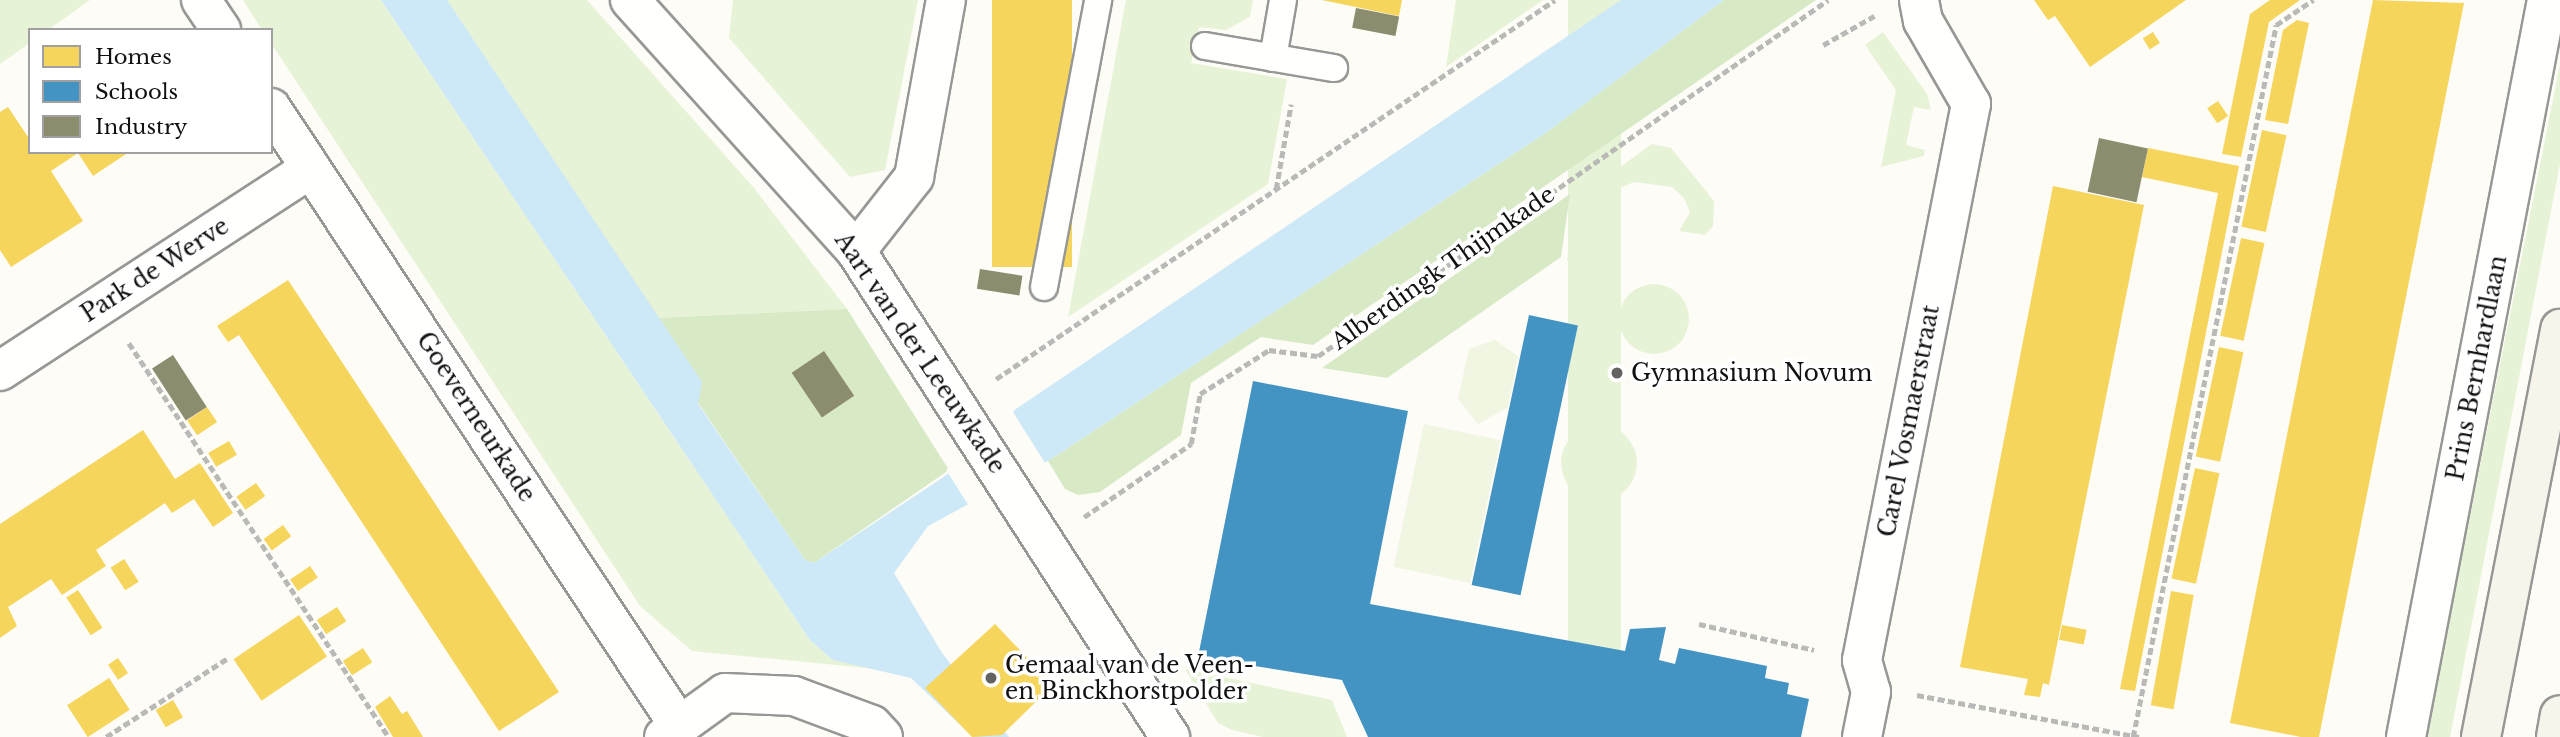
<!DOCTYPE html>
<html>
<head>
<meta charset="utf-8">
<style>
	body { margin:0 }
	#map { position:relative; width:2560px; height:737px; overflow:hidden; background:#fdfcf7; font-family:"Libre Baskerville",serif }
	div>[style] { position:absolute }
	.green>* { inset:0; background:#e7f3d7; transform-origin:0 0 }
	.round { border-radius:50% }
	.forest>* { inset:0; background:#d8eac5 }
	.pitch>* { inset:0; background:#f0f6e1; transform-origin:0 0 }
	.water>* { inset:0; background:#cde8f7 }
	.pier>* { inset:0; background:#fdfcf7 }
	.homes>* { inset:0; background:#f6d55c; transform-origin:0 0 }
	.schools>* { inset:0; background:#4393c3; transform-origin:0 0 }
	.industry>* { inset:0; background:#8c8c6e; transform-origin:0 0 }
	.path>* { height:4.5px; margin-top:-2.25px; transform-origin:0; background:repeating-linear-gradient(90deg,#b9b9b8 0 7px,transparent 0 10.5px) }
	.roads { filter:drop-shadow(2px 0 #979795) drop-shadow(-2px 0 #979795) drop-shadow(0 2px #979795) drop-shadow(0 -2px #979795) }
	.service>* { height:26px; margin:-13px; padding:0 13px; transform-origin:13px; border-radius:13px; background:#fffffe }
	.minor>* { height:38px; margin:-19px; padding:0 19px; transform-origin:19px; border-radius:19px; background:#fffffe }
	.secondary>* { height:38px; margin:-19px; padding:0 19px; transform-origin:19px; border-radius:19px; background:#f6f4eb }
	.dots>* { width:19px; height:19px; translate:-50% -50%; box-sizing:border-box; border:4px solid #fff; border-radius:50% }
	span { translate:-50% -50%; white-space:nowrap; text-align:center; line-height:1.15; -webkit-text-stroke:7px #fff; paint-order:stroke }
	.street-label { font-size:23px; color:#111 }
	.poi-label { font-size:23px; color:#111 }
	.left { translate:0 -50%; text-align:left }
	.legend { position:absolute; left:28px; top:28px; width:245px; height:126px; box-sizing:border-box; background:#fff; border:2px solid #a0a0a0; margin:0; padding:9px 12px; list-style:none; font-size:21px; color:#111 }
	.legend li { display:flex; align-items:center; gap:14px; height:35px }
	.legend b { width:35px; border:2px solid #a0a0a0 }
</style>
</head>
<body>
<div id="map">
	<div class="green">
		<i style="clip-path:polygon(0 0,90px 0,48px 30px,30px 30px,30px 43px,0 64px)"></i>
		<i style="clip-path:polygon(243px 0,381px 0,810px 640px,833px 660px,877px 669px,692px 651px,640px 606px,271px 43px,271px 30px,262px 30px)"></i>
		<i style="clip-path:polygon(447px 0,587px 0,754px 188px,847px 309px,655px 318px)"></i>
		<i style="clip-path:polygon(733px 0,918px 0,885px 170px,850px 177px,729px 38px)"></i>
		<i style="clip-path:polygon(1126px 0,1253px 0,1250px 17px,1226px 30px,1199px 27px,1191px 63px,1287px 79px,1268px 184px,1068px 317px)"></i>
		<i style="clip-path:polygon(1456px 0,1543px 0,1446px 67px)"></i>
		<i style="left:1568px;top:0;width:53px;height:686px"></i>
		<i style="clip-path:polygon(1883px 32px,1927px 94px,1931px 110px,1914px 107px,1906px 145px,1925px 150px,1924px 156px,1881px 167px,1896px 90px,1865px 45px)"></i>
		<i style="clip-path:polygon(2560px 64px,2560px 164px,2450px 737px,2426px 737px)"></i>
		<i style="clip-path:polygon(1652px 144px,1671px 148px,1714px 201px,1713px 226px,1705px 235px,1679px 231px,1690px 212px,1684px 198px,1672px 187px,1634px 182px,1617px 189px,1594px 218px,1596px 245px,1611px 246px,1607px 268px,1567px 261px,1577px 198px)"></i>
		<i class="round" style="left:1619px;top:284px;width:70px;height:70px"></i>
		<i class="round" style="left:1561px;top:425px;width:76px;height:76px"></i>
		<i style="clip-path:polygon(1185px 669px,1332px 700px,1347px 737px,1263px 737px,1232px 730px,1218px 723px)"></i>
	</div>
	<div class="forest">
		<i style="clip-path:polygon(1724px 0,1816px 0,1313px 345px,1261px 337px,1191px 383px,1181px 435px,1100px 492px,1078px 495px,1065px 489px,1048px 461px,1547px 132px)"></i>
		<i style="clip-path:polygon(1570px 194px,1561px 257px,1387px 378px,1322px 368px)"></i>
		<i style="clip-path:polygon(847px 309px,949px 470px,814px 563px,805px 560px,698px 403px,655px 318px)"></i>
	</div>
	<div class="pitch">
		<i style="clip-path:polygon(1495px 340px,1518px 356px,1508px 407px,1478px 424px,1458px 399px,1469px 349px)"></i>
		<i style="left:1424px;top:424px;width:78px;height:146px;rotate:12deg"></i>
	</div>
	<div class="water">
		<i style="clip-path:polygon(381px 0,447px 0,702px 382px,698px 404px,805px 560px,814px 563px,945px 476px,1016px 409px,1621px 0,1724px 0,1547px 132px,1048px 461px,928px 526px,894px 573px,942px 653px,1009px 737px,973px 737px,911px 678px,833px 660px,810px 640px)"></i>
	</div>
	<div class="pier">
		<i style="clip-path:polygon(1011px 409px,1047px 466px,969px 506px,946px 470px)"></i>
	</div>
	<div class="homes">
		<i style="left:992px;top:0;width:80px;height:267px"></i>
		<i style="clip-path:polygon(1322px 0,1402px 0,1399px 16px)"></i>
		<i style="clip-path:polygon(2034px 0,2186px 0,2090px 67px,2055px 16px,2048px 20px)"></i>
		<i style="clip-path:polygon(2270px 0,2300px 0,2269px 22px,2241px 157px,2222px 154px,2250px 14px)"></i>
		<i style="clip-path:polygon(2373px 0,2464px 3px,2319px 737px,2301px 737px,2230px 723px)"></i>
		<i style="clip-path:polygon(2297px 20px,2309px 23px,2288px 124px,2265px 120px,2283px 30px)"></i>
		<i style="left:2153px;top:32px;width:13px;height:12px;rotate:58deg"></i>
		<i style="left:2218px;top:101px;width:18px;height:13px;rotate:56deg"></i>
		<i style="clip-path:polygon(8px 107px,30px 140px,30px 152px,129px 152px,93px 176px,78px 153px,51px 171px,83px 221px,11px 267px,0 250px,0 112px)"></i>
		<i style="left:2262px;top:130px;width:25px;height:99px;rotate:12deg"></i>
		<i style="clip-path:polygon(2148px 148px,2239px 166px,2135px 691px,2120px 689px,2218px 193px,2142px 177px)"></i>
		<i style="clip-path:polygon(2053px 186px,2144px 205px,2049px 685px,2043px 683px,2040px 697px,2024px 695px,2028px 679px,1960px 667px)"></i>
		<i style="left:2241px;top:238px;width:24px;height:100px;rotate:12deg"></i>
		<i style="clip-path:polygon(288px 280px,559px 692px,499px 731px,239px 335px,228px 342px,217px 326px)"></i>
		<i style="left:2219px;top:347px;width:25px;height:112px;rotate:12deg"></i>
		<i style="left:207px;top:407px;width:18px;height:24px;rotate:56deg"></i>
		<i style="clip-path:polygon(143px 430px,175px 479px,200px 463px,233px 513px,213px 527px,194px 499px,172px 513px,165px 503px,96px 550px,106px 566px,62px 595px,51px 579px,8px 607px,17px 626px,0 638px,0 524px)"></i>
		<i style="left:229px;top:441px;width:16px;height:24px;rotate:60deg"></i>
		<i style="left:2195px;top:468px;width:25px;height:113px;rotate:12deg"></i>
		<i style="left:256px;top:483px;width:16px;height:24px;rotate:55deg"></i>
		<i style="left:283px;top:525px;width:14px;height:24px;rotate:54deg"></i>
		<i style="left:124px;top:559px;width:27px;height:16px;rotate:57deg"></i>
		<i style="left:310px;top:566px;width:14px;height:24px;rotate:56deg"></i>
		<i style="left:78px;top:590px;width:45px;height:14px;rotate:57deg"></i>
		<i style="left:2171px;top:591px;width:23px;height:116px;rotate:10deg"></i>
		<i style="left:337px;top:607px;width:17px;height:24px;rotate:57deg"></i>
		<i style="left:299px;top:615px;width:50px;height:79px;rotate:56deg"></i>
		<i style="clip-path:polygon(995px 624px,1053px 685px,1002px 735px,972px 737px,925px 688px)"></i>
		<i style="left:2062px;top:625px;width:25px;height:15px;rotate:11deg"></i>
		<i style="left:363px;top:648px;width:17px;height:24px;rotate:57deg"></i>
		<i style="left:118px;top:658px;width:18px;height:12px;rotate:56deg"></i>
		<i style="left:109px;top:678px;width:38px;height:50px;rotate:57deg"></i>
		<i style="clip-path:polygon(390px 696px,402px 714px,407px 711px,423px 737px,393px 737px,375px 707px)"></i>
		<i style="left:173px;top:700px;width:20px;height:20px;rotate:60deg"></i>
	</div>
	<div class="schools">
		<i style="left:1529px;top:315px;width:50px;height:276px;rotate:12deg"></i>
		<i style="clip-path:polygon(1253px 381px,1408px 411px,1370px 604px,1625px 651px,1630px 629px,1666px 627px,1659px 660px,1675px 664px,1679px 648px,1767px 666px,1765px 678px,1789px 683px,1787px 694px,1809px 699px,1801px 737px,1368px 737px,1342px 680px,1198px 657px)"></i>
	</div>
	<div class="industry">
		<i style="left:1356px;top:8px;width:44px;height:20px;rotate:11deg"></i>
		<i style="left:2099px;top:138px;width:50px;height:55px;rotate:12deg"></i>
		<i style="left:980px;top:269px;width:43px;height:20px;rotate:9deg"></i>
		<i style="left:824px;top:351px;width:54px;height:39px;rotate:56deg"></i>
		<i style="left:173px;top:355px;width:62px;height:25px;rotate:57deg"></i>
	</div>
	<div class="path">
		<i style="left:1823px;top:45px;width:59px;rotate:-29.6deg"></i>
		<i style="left:1276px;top:189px;width:86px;rotate:-80deg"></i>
		<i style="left:129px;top:343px;width:472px;rotate:56.6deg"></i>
		<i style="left:996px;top:379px;width:675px;rotate:-34.14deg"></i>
		<i style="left:1084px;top:517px;width:130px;rotate:-34.3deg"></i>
		<i style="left:1191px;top:444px;width:51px;rotate:-79.8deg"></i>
		<i style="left:1200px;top:394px;width:82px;rotate:-32.5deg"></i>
		<i style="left:1269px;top:350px;width:49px;rotate:7deg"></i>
		<i style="left:1318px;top:356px;width:622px;rotate:-34.92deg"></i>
		<i style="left:1699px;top:624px;width:118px;rotate:12.7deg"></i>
		<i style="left:1917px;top:695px;width:226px;rotate:10.7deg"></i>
		<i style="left:106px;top:737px;width:145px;rotate:-32.9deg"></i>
		<i style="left:2133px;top:737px;width:726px;rotate:-78.64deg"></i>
		<i style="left:2276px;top:25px;width:45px;rotate:-34deg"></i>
	</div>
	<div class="roads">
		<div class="service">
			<i style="left:1205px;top:46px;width:131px;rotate:9.7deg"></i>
			<i style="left:1273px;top:58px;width:59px;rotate:-80.2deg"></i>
			<i style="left:1044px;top:287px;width:292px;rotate:-79.3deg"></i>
		</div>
		<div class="minor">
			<i style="left:201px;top:0;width:36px;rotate:56deg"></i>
			<i style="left:630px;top:0;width:338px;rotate:48deg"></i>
			<i style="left:856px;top:251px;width:579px;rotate:57.13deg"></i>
			<i style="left:271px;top:108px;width:742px;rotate:56.55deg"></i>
			<i style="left:856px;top:251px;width:94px;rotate:-51.9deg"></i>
			<i style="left:914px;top:177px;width:180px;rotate:-79.8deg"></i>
			<i style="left:0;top:371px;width:371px;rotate:-33.1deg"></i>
			<i style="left:664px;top:737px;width:75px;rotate:-35.8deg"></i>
			<i style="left:725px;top:693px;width:69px;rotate:2.5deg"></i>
			<i style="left:794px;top:696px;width:83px;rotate:20.4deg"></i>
			<i style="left:872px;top:725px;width:16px;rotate:47deg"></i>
			<i style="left:1862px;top:737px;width:46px;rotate:-78.7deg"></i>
			<i style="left:1871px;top:692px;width:33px;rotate:-106deg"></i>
			<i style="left:1862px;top:660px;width:567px;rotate:-78.91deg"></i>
			<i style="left:1971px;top:104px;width:96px;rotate:-120deg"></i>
			<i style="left:1923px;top:21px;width:21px;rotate:-101deg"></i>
			<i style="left:2406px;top:737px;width:750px;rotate:-79.17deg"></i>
		</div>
		<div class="secondary">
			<i style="left:2481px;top:737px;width:416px;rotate:-79deg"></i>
			<i style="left:2556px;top:737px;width:22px;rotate:-80deg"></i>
		</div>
	</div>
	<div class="dots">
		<i style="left:1617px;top:373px;background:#646362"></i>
		<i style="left:991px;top:678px;background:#646362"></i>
	</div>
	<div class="street-label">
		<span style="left:1443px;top:268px;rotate:-35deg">Alberdingk Thijmkade</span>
		<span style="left:155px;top:270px;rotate:-33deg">Park de Werve</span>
		<span style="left:920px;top:353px;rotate:56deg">Aart van der Leeuwkade</span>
		<span style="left:2477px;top:368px;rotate:-79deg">Prins Bernhardlaan</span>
		<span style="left:476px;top:417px;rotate:57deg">Goeverneurkade</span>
		<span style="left:1909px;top:421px;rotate:-79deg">Carel Vosmaerstraat</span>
	</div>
	<div class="poi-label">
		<span class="left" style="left:1631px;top:373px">Gymnasium Novum</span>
		<span class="left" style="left:1005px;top:678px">Gemaal van de Veen-<br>en Binckhorstpolder</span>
	</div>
	<ul class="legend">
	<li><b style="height:19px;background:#f6d55c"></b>Homes</li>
	<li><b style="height:19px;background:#4393c3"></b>Schools</li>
	<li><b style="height:19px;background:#8c8c6e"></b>Industry</li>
	</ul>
</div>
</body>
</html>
